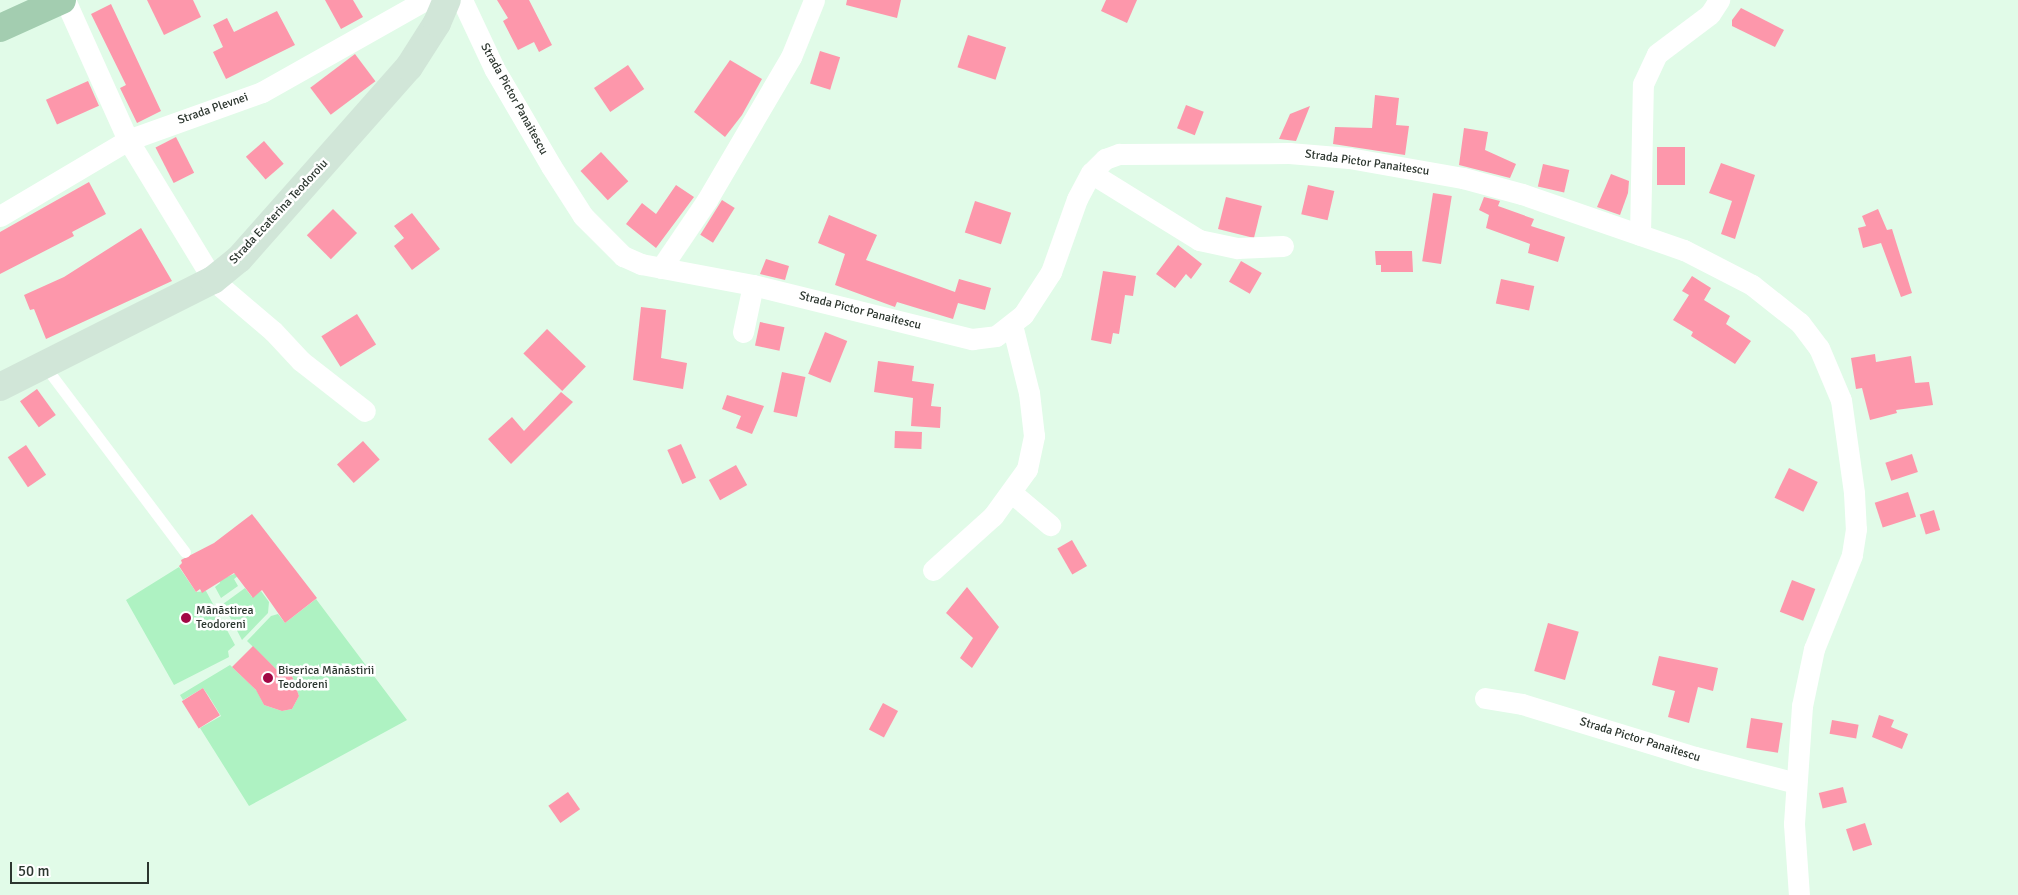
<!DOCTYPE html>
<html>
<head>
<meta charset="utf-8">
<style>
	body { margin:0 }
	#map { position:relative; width:2018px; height:895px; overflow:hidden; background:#e1fbe8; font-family:Signika,sans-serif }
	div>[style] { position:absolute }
	.green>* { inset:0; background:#aef2c2 }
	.building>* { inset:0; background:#fd97ab; transform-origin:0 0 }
	.lane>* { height:11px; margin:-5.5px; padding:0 5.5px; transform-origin:5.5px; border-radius:5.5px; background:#fff }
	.street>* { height:21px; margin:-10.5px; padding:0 10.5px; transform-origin:10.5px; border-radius:10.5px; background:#fff }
	.secondary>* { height:28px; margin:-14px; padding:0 14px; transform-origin:14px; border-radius:14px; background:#d1e6d8 }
	.primary>* { height:28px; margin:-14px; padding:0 14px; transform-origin:14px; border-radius:14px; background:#a3cdb0 }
	.dots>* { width:14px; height:14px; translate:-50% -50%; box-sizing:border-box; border:2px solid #fff; border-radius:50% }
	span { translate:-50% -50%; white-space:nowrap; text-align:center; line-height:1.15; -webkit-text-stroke:5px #fff; paint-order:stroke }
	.street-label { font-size:12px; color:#2c362f }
	.poi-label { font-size:12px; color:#2c362f }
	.left { translate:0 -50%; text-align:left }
	.scale { position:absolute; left:10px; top:862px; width:139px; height:22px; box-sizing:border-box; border:2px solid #2c362f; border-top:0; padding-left:6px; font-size:15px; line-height:18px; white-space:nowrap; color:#2c362f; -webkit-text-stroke:4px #fff; paint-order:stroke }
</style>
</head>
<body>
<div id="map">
	<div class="green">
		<i style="clip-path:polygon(179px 567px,196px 592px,206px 591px,235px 645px,228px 651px,229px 657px,174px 685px,126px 600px)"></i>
		<i style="clip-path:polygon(247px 569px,234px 579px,238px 586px,221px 598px,215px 587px,220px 583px,219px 580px)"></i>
		<i style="clip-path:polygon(245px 588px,252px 597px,261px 591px,269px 602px,268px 613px,242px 640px,223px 604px)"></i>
		<i style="clip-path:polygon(316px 599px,407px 720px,249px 806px,200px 728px,221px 716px,208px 695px,203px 688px,183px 700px,180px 695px,230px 665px,257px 691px,264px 705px,282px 711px,292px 709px,299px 696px,292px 676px,285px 671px,277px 670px,247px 641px,271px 616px,278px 614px,285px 623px)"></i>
	</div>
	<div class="building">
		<i style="clip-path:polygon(147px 0,193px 0,201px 17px,164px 35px)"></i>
		<i style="clip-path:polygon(325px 0,353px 0,363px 17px,341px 29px)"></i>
		<i style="clip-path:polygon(497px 0,529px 0,552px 45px,539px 52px,534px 42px,518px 50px,503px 21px,508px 18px)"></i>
		<i style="clip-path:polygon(847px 0,901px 0,897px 18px,846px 5px)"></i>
		<i style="clip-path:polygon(1106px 0,1137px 0,1127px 23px,1101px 11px)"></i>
		<i style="clip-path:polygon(111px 4px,161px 111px,137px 123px,120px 88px,126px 85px,91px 14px)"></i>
		<i style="clip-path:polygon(1741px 8px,1784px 30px,1775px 47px,1732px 26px,1732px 20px)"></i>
		<i style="clip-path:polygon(277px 11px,295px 45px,226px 79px,213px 52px,223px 47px,213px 25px,227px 18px,234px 32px)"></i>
		<i style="left:968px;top:35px;width:40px;height:34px;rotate:18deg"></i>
		<i style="left:820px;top:51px;width:21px;height:34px;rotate:17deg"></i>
		<i style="left:355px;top:54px;width:34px;height:56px;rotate:53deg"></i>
		<i style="clip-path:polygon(730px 60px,762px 79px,742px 115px,725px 137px,694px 112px)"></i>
		<i style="left:628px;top:65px;width:29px;height:41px;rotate:56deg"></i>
		<i style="left:88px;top:81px;width:27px;height:46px;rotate:66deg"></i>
		<i style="clip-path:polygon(1375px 95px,1399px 98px,1396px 125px,1409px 126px,1405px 155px,1333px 144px,1335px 127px,1372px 128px)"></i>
		<i style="left:1186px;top:105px;width:19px;height:25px;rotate:21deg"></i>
		<i style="clip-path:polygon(1310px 106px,1296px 141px,1279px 139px,1290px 114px)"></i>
		<i style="clip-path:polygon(1464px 128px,1488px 132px,1485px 150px,1516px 164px,1510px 178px,1459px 165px)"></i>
		<i style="left:176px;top:137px;width:40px;height:23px;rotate:63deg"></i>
		<i style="left:264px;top:141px;width:30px;height:24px;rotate:49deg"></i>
		<i style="left:1657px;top:147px;width:28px;height:38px"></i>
		<i style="left:601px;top:152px;width:40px;height:28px;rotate:47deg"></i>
		<i style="clip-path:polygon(1721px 163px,1755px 175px,1735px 239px,1721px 234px,1732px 201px,1709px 193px)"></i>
		<i style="left:1543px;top:164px;width:27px;height:23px;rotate:13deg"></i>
		<i style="clip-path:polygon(1611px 174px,1629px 181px,1628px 193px,1620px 215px,1597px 207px)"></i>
		<i style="clip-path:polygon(89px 182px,106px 214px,72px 232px,74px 236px,0 274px,0 232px)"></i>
		<i style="clip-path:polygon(676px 185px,694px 197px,656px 248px,626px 224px,642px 203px,656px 214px)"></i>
		<i style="left:1308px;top:185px;width:27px;height:30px;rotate:13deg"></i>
		<i style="left:1433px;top:193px;width:19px;height:69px;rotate:9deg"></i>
		<i style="left:1226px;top:197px;width:37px;height:33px;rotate:14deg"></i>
		<i style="clip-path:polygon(1484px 197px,1500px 201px,1498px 206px,1534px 219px,1531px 226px,1565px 237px,1558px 262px,1528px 253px,1530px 244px,1486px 228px,1489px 215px,1479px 210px)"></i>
		<i style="left:722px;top:200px;width:15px;height:41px;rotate:32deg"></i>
		<i style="left:975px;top:201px;width:38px;height:33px;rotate:18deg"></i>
		<i style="left:333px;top:209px;width:34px;height:37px;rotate:45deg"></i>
		<i style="clip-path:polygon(1878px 209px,1887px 230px,1892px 229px,1912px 293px,1901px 297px,1881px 243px,1863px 248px,1858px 228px,1866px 226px,1862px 216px)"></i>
		<i style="clip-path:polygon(412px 213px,440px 249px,412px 270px,394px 246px,404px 238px,394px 226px)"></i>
		<i style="clip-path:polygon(829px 215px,877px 235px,866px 260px,955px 292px,959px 279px,991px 288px,985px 310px,958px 303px,953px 319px,897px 302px,895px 307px,835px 285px,845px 254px,818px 243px)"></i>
		<i style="clip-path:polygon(141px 228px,172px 281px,46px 339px,34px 309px,30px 310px,24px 295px,64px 277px)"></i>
		<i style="clip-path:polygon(1178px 245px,1202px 264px,1191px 279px,1186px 274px,1175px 288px,1156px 274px)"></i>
		<i style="clip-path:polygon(1375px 251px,1412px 251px,1413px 272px,1381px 272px,1381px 265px,1376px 265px)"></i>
		<i style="clip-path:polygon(766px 259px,789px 266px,785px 280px,760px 274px)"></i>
		<i style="left:1241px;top:261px;width:24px;height:24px;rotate:30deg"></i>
		<i style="clip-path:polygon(1103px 271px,1136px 276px,1133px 296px,1125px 295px,1119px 334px,1113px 333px,1111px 344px,1091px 340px)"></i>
		<i style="clip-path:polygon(1692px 276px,1711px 288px,1704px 300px,1730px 316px,1726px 324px,1751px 341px,1735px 364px,1691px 336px,1693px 332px,1673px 320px,1689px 295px,1682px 291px)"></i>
		<i style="left:1501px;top:279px;width:34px;height:25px;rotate:12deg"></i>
		<i style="clip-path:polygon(641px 307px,666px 310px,661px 358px,687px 363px,683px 389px,633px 380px)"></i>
		<i style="left:357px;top:314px;width:36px;height:42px;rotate:58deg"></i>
		<i style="left:760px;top:322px;width:25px;height:24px;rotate:12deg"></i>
		<i style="left:547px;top:329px;width:54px;height:34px;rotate:44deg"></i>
		<i style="left:825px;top:332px;width:24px;height:45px;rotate:22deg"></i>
		<i style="clip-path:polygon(1875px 354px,1876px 362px,1911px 356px,1915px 383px,1929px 382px,1933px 405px,1896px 410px,1897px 413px,1870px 420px,1862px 388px,1856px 389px,1851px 358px)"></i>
		<i style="clip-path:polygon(878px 361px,914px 366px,912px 381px,934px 384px,931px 406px,941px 407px,940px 428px,911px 426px,913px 398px,874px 392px)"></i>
		<i style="left:782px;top:372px;width:24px;height:41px;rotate:12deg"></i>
		<i style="left:37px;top:389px;width:32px;height:21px;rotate:54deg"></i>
		<i style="clip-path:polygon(561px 392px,573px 402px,511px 464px,488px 439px,512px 417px,524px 431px)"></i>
		<i style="clip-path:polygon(727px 395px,764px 406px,752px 434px,736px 428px,741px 416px,722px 409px)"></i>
		<i style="left:895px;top:431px;width:27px;height:17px;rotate:2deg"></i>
		<i style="left:363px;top:441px;width:25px;height:35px;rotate:48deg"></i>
		<i style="left:681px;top:444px;width:37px;height:15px;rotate:66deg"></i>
		<i style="left:26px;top:445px;width:36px;height:22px;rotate:56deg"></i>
		<i style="left:1912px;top:454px;width:19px;height:28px;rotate:72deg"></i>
		<i style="left:736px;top:465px;width:23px;height:31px;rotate:61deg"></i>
		<i style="left:1789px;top:468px;width:32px;height:33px;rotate:26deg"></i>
		<i style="left:1908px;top:492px;width:26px;height:35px;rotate:72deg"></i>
		<i style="left:1934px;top:510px;width:21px;height:15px;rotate:73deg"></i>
		<i style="clip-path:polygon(252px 514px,317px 598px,285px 623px,262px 590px,253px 598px,234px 573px,202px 593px,200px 589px,196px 592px,179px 566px,182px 563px,181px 560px,214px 543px)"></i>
		<i style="left:1072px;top:540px;width:30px;height:17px;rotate:60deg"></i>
		<i style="left:1792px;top:580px;width:25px;height:34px;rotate:21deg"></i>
		<i style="clip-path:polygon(967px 587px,999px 627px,972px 668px,960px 658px,973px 638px,946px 613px)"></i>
		<i style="left:1548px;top:623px;width:32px;height:50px;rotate:16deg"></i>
		<i style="clip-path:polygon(253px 646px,276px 669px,292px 676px,299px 696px,292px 709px,282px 711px,264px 705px,256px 690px,232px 667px)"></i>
		<i style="clip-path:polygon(1659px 656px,1718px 668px,1713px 691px,1698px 687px,1689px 723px,1668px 717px,1675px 691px,1652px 685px)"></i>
		<i style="left:203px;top:688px;width:32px;height:25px;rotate:58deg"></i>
		<i style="left:883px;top:703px;width:17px;height:30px;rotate:28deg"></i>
		<i style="clip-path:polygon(1879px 715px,1894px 720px,1891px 727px,1908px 734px,1902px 749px,1872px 737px)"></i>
		<i style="left:1751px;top:718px;width:32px;height:30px;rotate:9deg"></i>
		<i style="left:1832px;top:720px;width:27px;height:14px;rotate:10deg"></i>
		<i style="left:1843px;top:787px;width:16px;height:25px;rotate:76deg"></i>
		<i style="left:568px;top:792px;width:21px;height:24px;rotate:55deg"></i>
		<i style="left:1865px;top:823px;width:23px;height:20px;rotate:72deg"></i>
	</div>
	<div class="lane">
		<i style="left:44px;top:365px;width:234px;rotate:53deg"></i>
	</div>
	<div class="street">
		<i style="left:65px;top:0;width:154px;rotate:65.8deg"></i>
		<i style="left:128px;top:140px;width:164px;rotate:58.7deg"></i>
		<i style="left:213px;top:280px;width:79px;rotate:40.4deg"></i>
		<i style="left:273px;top:331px;width:41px;rotate:47deg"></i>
		<i style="left:301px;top:361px;width:81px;rotate:38deg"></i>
		<i style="left:462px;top:0;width:77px;rotate:64.8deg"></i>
		<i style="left:495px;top:70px;width:111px;rotate:59.7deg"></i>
		<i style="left:551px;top:166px;width:59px;rotate:57.4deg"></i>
		<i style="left:583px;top:216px;width:57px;rotate:45deg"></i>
		<i style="left:623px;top:256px;width:20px;rotate:24deg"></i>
		<i style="left:641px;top:264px;width:114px;rotate:10.6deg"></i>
		<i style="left:753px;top:285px;width:226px;rotate:13.9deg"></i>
		<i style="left:972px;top:339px;width:24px;rotate:-7deg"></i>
		<i style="left:996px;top:336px;width:34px;rotate:-38deg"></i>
		<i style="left:1023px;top:315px;width:51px;rotate:-56.9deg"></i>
		<i style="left:1051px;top:272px;width:77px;rotate:-70.4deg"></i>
		<i style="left:1077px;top:199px;width:30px;rotate:-62deg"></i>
		<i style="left:1091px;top:173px;width:20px;rotate:-45deg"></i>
		<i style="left:1105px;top:159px;width:15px;rotate:-20deg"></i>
		<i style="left:1119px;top:154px;width:170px;rotate:-0.3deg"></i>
		<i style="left:1289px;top:153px;width:60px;rotate:4.8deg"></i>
		<i style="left:1349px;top:158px;width:116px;rotate:10deg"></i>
		<i style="left:1463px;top:178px;width:61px;rotate:15.2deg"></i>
		<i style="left:1522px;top:194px;width:171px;rotate:19.1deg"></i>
		<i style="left:1684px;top:250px;width:76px;rotate:27.2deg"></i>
		<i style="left:1752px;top:285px;width:61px;rotate:38.4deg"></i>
		<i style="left:1800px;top:323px;width:31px;rotate:53deg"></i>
		<i style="left:1819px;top:348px;width:56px;rotate:67.1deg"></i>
		<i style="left:1841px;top:400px;width:94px;rotate:82deg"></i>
		<i style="left:1854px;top:493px;width:36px;rotate:87deg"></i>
		<i style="left:1856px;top:529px;width:26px;rotate:99deg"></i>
		<i style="left:1852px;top:555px;width:101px;rotate:112deg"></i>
		<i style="left:1814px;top:649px;width:58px;rotate:101.9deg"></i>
		<i style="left:1802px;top:706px;width:118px;rotate:93.9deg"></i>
		<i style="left:1794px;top:824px;width:71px;rotate:86deg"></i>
		<i style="left:1091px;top:173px;width:127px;rotate:31.8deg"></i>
		<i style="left:1199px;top:240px;width:39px;rotate:12deg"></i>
		<i style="left:1237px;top:248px;width:46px;rotate:-2.5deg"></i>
		<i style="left:0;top:216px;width:149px;rotate:-30.7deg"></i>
		<i style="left:128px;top:140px;width:142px;rotate:-19.7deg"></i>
		<i style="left:262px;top:92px;width:187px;rotate:-29.4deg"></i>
		<i style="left:1640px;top:235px;width:151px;rotate:-88.9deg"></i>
		<i style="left:1643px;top:84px;width:33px;rotate:-65deg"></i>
		<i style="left:1657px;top:54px;width:66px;rotate:-37deg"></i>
		<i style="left:1710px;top:14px;width:17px;rotate:-57deg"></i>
		<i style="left:661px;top:268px;width:82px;rotate:-55.9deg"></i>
		<i style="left:707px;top:200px;width:166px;rotate:-59.6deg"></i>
		<i style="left:791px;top:57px;width:61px;rotate:-68deg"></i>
		<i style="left:743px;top:332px;width:48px;rotate:-78deg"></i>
		<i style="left:1012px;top:493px;width:50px;rotate:40.1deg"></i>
		<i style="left:933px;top:570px;width:81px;rotate:-42deg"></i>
		<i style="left:993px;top:516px;width:58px;rotate:-54.1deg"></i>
		<i style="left:1027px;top:469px;width:34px;rotate:-78deg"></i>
		<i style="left:1034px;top:436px;width:43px;rotate:-96.6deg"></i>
		<i style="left:1029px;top:393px;width:70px;rotate:-104deg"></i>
		<i style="left:1485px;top:698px;width:37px;rotate:9deg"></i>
		<i style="left:1522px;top:704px;width:181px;rotate:17deg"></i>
		<i style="left:1695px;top:757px;width:104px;rotate:14.4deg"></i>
	</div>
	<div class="secondary">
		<i style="left:0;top:387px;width:238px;rotate:-26.7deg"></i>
		<i style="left:213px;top:280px;width:33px;rotate:-39deg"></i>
		<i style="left:239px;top:259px;width:256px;rotate:-48.5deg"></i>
		<i style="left:409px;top:67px;width:52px;rotate:-57.5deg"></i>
		<i style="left:437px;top:23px;width:25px;rotate:-67deg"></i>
	</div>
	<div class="primary">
		<i style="left:0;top:28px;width:68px;rotate:-24.3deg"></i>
	</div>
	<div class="dots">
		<i style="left:186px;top:618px;background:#a20845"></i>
		<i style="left:268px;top:678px;background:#a20845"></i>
	</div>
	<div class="street-label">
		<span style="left:514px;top:99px;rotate:61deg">Strada Pictor Panaitescu</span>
		<span style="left:213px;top:109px;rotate:-19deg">Strada Plevnei</span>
		<span style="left:1367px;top:163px;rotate:8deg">Strada Pictor Panaitescu</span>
		<span style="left:279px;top:212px;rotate:-47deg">Strada Ecaterina Teodoroiu</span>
		<span style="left:860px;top:311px;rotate:14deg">Strada Pictor Panaitescu</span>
		<span style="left:1640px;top:740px;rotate:17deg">Strada Pictor Panaitescu</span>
	</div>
	<div class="poi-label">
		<span class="left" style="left:196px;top:618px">Mănăstirea<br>Teodoreni</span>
		<span class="left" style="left:278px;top:678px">Biserica Mănăstirii<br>Teodoreni</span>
	</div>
	<div class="scale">50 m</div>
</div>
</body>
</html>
